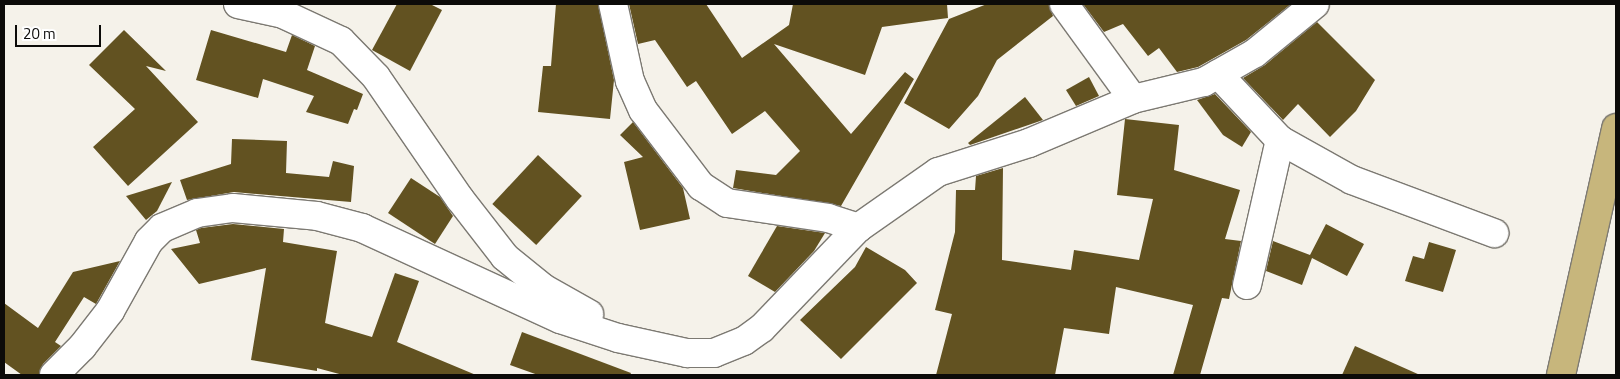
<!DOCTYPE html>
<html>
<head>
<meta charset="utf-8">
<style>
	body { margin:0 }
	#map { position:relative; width:1620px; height:379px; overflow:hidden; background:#f5f2ea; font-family:"Titillium Web",sans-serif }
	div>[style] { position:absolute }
	.building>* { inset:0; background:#625221; transform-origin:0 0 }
	.roads { filter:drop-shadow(1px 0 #7c7972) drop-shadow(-1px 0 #7c7972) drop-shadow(0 1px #7c7972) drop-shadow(0 -1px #7c7972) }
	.minor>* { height:28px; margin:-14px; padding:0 14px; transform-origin:14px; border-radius:14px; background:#fff }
	.major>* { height:28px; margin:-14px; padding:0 14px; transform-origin:14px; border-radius:14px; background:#c7b67c }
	span { translate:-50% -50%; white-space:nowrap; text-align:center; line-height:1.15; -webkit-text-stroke:5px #fff; paint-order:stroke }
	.frame { position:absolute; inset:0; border:5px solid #0c0b09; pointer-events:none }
	.scale { position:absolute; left:15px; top:25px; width:86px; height:22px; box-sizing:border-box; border:2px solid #0c0b09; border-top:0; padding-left:6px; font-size:15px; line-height:18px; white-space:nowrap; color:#0c0b09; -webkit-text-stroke:4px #fff; paint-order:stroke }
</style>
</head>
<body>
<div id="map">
	<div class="building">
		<i style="clip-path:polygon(397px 4px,430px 4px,442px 10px,410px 71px,372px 50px)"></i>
		<i style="clip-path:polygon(556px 4px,598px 4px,614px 80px,610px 119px,538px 112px,543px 66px,551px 66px)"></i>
		<i style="clip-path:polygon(629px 4px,706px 4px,742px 58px,789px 25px,793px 4px,947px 4px,948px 18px,882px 27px,865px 75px,774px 44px,851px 134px,905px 72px,914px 79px,841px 206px,733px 188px,736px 170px,776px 175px,800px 151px,765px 111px,732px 134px,696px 81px,687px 87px,655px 40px,638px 44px)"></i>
		<i style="clip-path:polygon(987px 4px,1049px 4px,1053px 16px,997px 60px,978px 96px,949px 129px,904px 103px,949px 19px)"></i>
		<i style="clip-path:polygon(1083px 4px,1291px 4px,1246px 40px,1198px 67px,1177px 72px,1159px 48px,1148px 56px,1123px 24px,1104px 32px)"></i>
		<i style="clip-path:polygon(1317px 22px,1375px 80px,1356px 111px,1330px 137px,1298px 104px,1283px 120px,1243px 78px,1265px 65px)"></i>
		<i style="clip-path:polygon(124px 30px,166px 71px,146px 66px,198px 122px,128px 186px,93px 147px,135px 109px,89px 65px)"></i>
		<i style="clip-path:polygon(211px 30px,286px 52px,292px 35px,315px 46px,307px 70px,363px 94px,357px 110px,354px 109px,348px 124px,306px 112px,314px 96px,263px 79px,258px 98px,196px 80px)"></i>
		<i style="clip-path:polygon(1089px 77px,1099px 96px,1076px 106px,1066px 90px)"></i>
		<i style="clip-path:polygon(1215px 94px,1251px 132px,1242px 147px,1223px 135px,1197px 100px)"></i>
		<i style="clip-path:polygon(1025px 97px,1043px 120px,970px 145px,968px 143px)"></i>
		<i style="clip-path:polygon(1125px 119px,1179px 125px,1174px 170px,1240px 190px,1225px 239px,1241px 241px,1229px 299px,1222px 298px,1200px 375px,1173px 375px,1193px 305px,1116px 287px,1109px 334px,1064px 328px,1055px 375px,936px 375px,952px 314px,935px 310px,955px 232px,956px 190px,975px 190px,976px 176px,1003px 168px,1002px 260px,1071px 270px,1074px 250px,1139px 260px,1153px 199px,1117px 195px)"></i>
		<i style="clip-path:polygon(633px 122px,683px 188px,690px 219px,640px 230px,624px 162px,643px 157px,620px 135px)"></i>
		<i style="clip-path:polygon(232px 139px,287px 141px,286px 173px,329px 177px,333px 161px,354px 166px,351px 202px,234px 192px,187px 200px,180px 180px,231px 164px)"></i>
		<i style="left:538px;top:155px;width:60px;height:67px;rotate:43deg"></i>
		<i style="clip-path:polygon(411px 178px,440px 197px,453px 216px,435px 244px,388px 213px)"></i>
		<i style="clip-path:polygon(172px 182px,157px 211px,146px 220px,126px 196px)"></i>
		<i style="clip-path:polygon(233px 224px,284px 229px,283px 242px,337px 251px,325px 323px,372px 337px,395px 273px,419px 281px,397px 342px,476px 375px,343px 375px,317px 368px,317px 371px,251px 360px,266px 268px,199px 284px,171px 249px,200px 243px,196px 230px,201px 228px)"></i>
		<i style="clip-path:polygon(1326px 224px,1364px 244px,1347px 276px,1312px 258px,1302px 285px,1266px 271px,1273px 241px,1310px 255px)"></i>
		<i style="clip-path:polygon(777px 226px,825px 233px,814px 251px,775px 292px,748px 276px)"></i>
		<i style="clip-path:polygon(1429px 242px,1456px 250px,1443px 292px,1405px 281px,1413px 256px,1424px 259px)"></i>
		<i style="clip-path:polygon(866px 247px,905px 270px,917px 283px,841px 359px,800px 320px,855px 267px)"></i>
		<i style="clip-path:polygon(120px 261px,96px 304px,84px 297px,55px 342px,61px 346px,43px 364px,39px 375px,22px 375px,4px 362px,4px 303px,38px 328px,73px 272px)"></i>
		<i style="clip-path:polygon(522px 332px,631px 373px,630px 375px,538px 375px,510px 365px)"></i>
		<i style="clip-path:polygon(1355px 346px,1420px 375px,1342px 375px)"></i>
	</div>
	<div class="roads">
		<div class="minor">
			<i style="left:238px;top:4px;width:46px;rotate:12.5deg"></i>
			<i style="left:283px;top:14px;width:64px;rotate:25deg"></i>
			<i style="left:341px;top:41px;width:50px;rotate:45.8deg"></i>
			<i style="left:376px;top:77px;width:148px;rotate:55.5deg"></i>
			<i style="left:460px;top:199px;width:73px;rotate:52.2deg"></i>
			<i style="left:505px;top:257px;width:49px;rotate:39.2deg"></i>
			<i style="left:543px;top:288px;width:53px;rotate:29.5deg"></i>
			<i style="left:613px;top:4px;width:79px;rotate:77.6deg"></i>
			<i style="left:630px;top:81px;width:32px;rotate:66deg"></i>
			<i style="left:643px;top:110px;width:96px;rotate:52.7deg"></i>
			<i style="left:701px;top:186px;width:31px;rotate:33deg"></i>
			<i style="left:727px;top:203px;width:102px;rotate:8.4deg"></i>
			<i style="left:828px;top:218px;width:32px;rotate:18deg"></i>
			<i style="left:1064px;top:4px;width:117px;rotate:54deg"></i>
			<i style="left:1218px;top:74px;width:91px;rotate:46.8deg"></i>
			<i style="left:1280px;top:140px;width:82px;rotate:29.1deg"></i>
			<i style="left:1352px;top:180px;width:152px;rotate:20.5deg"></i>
			<i style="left:1247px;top:285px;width:149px;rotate:-77.2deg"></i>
			<i style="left:54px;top:375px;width:40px;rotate:-45deg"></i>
			<i style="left:82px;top:347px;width:46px;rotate:-52.1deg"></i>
			<i style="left:110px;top:311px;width:80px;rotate:-60.9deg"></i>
			<i style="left:149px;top:241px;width:18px;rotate:-45deg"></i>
			<i style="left:162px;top:228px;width:38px;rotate:-23deg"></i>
			<i style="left:197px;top:213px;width:36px;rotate:-8deg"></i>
			<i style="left:233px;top:208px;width:84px;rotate:5.4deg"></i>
			<i style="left:317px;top:216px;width:47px;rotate:14.9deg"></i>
			<i style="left:362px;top:228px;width:218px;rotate:24.7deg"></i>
			<i style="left:560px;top:319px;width:61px;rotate:18.1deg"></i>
			<i style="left:618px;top:338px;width:71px;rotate:12.3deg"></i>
			<i style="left:687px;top:353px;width:27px"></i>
			<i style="left:714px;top:353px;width:32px;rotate:-22deg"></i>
			<i style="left:744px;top:341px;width:22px;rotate:-36deg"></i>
			<i style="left:762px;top:328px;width:139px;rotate:-46.2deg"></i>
			<i style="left:858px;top:228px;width:98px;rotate:-35deg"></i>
			<i style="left:938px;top:172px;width:96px;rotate:-17.7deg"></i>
			<i style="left:1029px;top:143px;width:113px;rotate:-22.9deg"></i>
			<i style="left:1133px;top:99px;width:73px;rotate:-13.5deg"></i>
			<i style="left:1204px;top:82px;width:59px;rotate:-29.6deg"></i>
			<i style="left:1255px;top:53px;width:77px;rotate:-39.2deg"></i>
		</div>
		<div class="major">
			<i style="left:1561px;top:375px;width:253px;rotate:-77.4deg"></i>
		</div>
	</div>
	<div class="frame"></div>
	<div class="scale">20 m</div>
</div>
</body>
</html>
